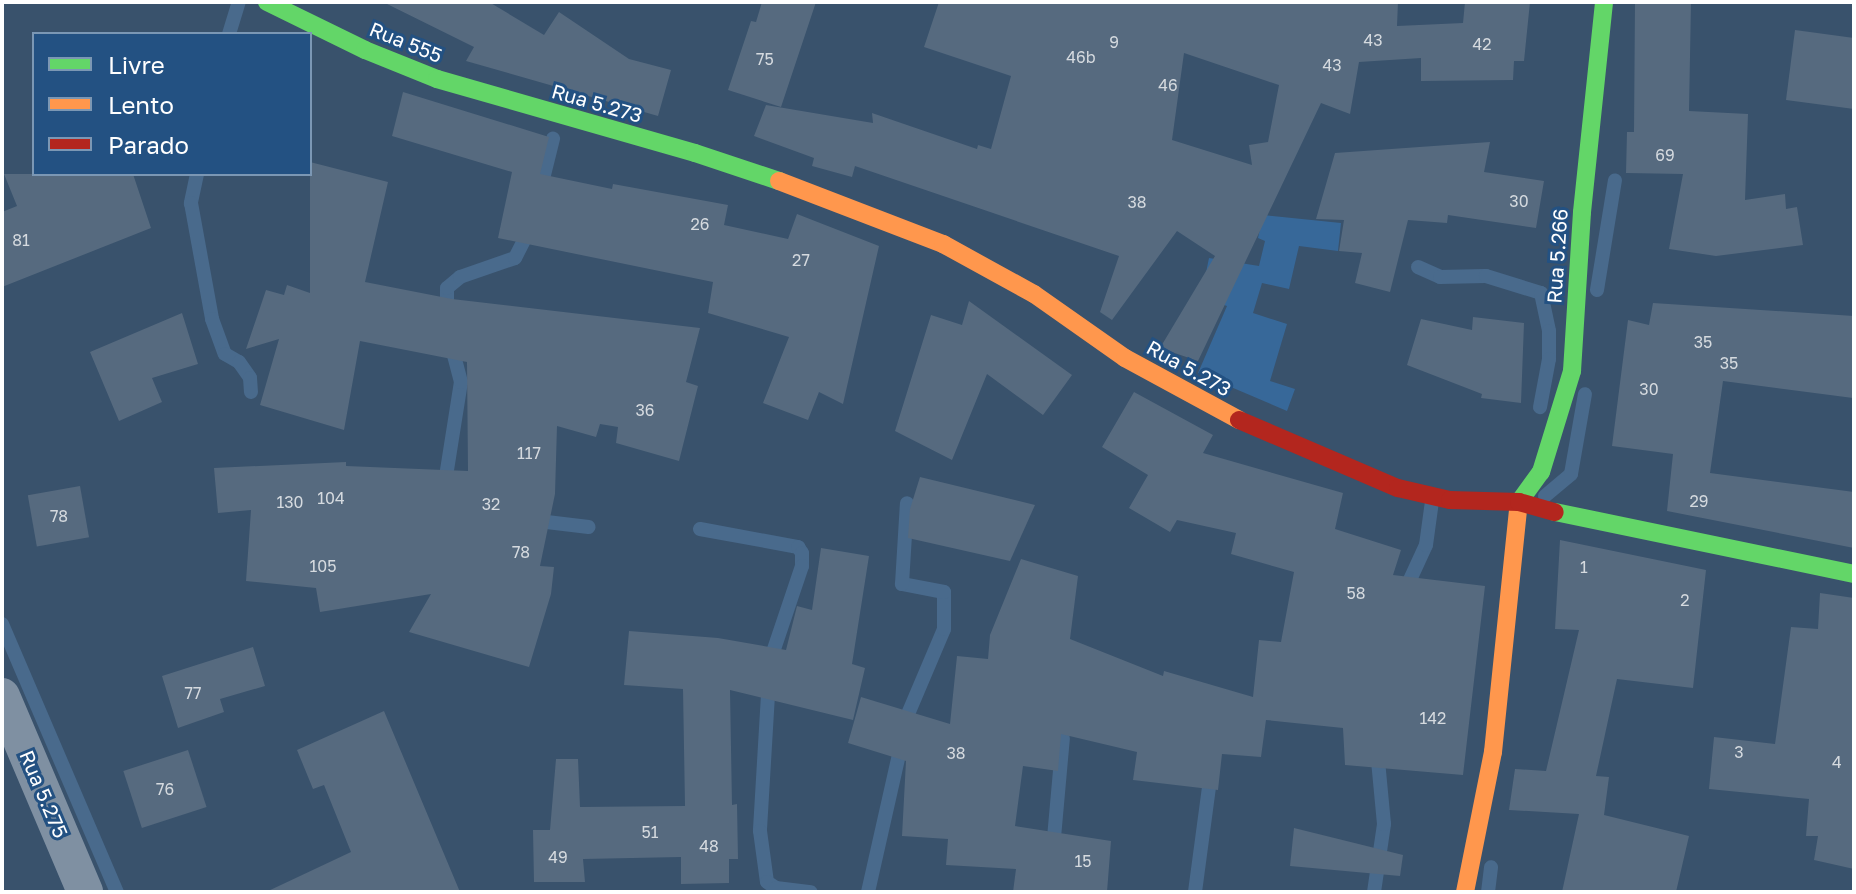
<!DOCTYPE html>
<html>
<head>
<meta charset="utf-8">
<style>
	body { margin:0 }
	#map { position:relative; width:1856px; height:894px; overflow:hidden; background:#39526c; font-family:"Golos Text",sans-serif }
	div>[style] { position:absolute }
	.green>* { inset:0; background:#376899 }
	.stream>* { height:14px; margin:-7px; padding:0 7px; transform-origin:7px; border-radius:7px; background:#496a8c }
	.building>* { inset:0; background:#566a7f; transform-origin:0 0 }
	.street>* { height:36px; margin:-18px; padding:0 18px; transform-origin:18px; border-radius:18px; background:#7f90a2 }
	.fast>* { height:18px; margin:-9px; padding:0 9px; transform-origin:9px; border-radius:9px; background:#63d668 }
	.slow>* { height:18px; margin:-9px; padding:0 9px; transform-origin:9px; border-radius:9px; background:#ff974d }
	.jam>* { height:18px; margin:-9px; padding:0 9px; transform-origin:9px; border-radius:9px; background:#b3261e }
	span { translate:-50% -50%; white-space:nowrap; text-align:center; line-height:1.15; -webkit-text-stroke:6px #235182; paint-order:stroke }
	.number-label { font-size:16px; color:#d5dadf }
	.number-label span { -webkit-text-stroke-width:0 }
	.street-label { font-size:20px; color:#fff }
	.frame { position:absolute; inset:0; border:4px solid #fff; pointer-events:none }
	.legend { position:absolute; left:32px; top:32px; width:280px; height:144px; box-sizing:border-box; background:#235182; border:2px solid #7b97b4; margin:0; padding:10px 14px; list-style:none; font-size:24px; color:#fff }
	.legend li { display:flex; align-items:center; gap:16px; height:40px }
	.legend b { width:40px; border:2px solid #7b97b4 }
</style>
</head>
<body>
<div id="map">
	<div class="green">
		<i style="clip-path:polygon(1263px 215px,1341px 223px,1338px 251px,1299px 246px,1289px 289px,1262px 283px,1253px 313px,1287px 324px,1270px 381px,1295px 389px,1287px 411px,1198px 373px,1227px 306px,1201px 297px,1209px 258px,1259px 266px,1265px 241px,1258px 238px)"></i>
	</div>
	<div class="stream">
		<i style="left:229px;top:34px;width:34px;rotate:-73deg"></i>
		<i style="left:197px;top:174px;width:30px;rotate:102deg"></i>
		<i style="left:191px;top:203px;width:118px;rotate:79.7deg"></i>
		<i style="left:212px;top:319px;width:37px;rotate:70deg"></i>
		<i style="left:225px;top:354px;width:16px;rotate:30deg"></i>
		<i style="left:239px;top:362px;width:19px;rotate:55deg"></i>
		<i style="left:250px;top:378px;width:14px;rotate:86deg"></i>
		<i style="left:540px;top:191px;width:54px;rotate:-76deg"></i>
		<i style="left:1418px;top:267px;width:24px;rotate:24deg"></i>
		<i style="left:1440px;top:277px;width:46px;rotate:-1.2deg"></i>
		<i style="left:1486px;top:276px;width:58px;rotate:17.2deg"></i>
		<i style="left:1541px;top:293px;width:39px;rotate:78deg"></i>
		<i style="left:1549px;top:331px;width:28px;rotate:90deg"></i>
		<i style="left:1549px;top:359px;width:49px;rotate:100.6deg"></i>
		<i style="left:1597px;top:290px;width:111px;rotate:-80.7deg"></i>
		<i style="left:447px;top:316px;width:28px;rotate:-90deg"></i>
		<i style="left:447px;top:288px;width:17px;rotate:-40deg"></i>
		<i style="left:460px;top:277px;width:58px;rotate:-19.1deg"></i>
		<i style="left:515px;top:258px;width:35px;rotate:-63deg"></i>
		<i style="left:444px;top:489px;width:108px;rotate:-81deg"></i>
		<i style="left:461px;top:382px;width:43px;rotate:-104.7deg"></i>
		<i style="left:1545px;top:496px;width:34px;rotate:-40deg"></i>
		<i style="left:1571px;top:474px;width:81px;rotate:-80.1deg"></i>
		<i style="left:530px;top:520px;width:59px;rotate:6.8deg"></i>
		<i style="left:700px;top:529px;width:100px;rotate:10.4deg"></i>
		<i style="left:798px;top:547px;width:7px;rotate:56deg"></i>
		<i style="left:802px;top:553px;width:13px;rotate:90deg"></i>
		<i style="left:802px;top:566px;width:100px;rotate:108.6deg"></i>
		<i style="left:770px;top:661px;width:170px;rotate:93.4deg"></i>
		<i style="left:760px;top:831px;width:51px;rotate:82.2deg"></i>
		<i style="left:767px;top:882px;width:11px;rotate:34deg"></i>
		<i style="left:776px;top:888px;width:35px;rotate:7deg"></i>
		<i style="left:1403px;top:595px;width:55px;rotate:-65.3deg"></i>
		<i style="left:1426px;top:545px;width:44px;rotate:-82.2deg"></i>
		<i style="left:2px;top:624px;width:292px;rotate:66.8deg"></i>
		<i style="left:1053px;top:849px;width:111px;rotate:-84.9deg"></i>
		<i style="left:868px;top:892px;width:182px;rotate:-77.3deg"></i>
		<i style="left:908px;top:714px;width:92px;rotate:-67deg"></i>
		<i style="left:944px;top:629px;width:37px;rotate:-90deg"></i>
		<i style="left:944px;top:592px;width:43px;rotate:-169.2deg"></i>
		<i style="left:902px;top:584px;width:81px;rotate:-86.5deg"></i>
		<i style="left:1195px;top:892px;width:121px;rotate:-82.4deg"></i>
		<i style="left:1374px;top:892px;width:69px;rotate:-81.6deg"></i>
		<i style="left:1384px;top:824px;width:74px;rotate:-95.4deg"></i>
		<i style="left:1488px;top:892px;width:25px;rotate:-83deg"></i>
	</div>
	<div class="building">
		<i style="clip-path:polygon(383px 2px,489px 2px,544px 35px,559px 12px,629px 59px,671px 70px,658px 116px,466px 61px,474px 47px)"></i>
		<i style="clip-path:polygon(762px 2px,816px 2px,781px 107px,728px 90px,751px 21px,756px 22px)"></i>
		<i style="clip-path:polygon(evenodd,939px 2px,1398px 2px,1397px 26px,1463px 23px,1465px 2px,1530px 2px,1524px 61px,1514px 61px,1513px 80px,1421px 81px,1421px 58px,1359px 62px,1350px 114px,1321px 103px,1198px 361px,1160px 348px,1215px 256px,1177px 231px,1112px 320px,1100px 312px,1119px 256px,855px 166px,852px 177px,812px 166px,814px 158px,754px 136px,766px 105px,873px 123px,872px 113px,977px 149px,978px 145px,991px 149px,1011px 76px,924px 47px,939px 2px,1184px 53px,1279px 85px,1268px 142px,1249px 145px,1252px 165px,1172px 140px,1184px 53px)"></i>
		<i style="clip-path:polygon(1635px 2px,1691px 2px,1689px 111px,1748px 114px,1745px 200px,1785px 194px,1786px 209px,1797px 207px,1803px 245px,1716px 256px,1669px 249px,1683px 174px,1626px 173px,1627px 132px,1634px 132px)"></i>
		<i style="clip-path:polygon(1795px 30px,1854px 38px,1854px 109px,1786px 100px)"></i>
		<i style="clip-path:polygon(403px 92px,549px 137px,540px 174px,612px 189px,613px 184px,728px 205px,724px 225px,788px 239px,797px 214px,879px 246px,843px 404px,819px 392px,808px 420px,763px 403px,789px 337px,708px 313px,713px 282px,498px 238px,512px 172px,392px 136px)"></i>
		<i style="clip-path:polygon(1490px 142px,1484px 172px,1544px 181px,1536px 228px,1448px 215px,1447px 223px,1408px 220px,1390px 292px,1355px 283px,1362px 253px,1339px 251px,1344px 220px,1316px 219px,1335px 153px)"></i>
		<i style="clip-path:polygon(310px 162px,388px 182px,365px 282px,452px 299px,700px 328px,686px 382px,698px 386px,679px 461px,616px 443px,618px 427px,600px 424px,596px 437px,557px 426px,555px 494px,540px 566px,554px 567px,551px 594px,529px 667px,409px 632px,431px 594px,320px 612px,316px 588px,246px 581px,251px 510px,218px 513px,214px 468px,346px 462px,346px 466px,468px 471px,467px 362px,360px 341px,344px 430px,260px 405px,279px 339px,246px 349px,266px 290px,284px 295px,287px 285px,310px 293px)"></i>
		<i style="clip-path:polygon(4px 174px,133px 174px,151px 228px,2px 287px,2px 212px,17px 206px)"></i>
		<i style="clip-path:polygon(969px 301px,1072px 375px,1043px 415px,987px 374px,952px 460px,895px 431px,931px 315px,962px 325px)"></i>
		<i style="clip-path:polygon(1653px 303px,1854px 316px,1853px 398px,1723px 381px,1710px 473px,1854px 492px,1854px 548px,1667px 511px,1673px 454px,1612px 446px,1628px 320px,1649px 325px)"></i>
		<i style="clip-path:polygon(182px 313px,198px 364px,152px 378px,162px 402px,119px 421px,90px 352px)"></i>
		<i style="clip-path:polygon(1473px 317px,1524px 323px,1521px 403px,1481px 398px,1482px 394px,1407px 365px,1421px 319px,1472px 330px)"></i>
		<i style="clip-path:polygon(1134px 392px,1213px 435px,1203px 453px,1343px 493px,1335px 529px,1401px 550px,1393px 575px,1485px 586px,1463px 775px,1345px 765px,1343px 728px,1266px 720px,1261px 757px,1222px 754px,1218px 790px,1133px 780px,1137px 752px,1061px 734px,1058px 771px,1023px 766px,1015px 826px,1111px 841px,1107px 892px,1013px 892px,1016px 869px,946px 865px,948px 839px,902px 836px,906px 761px,848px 743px,861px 697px,950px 724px,957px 656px,988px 659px,990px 635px,1021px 559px,1078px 576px,1070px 639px,1163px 676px,1164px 671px,1253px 697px,1259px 640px,1281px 642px,1294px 572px,1231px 554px,1236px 533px,1177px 520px,1170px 532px,1129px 508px,1148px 475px,1102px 447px)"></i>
		<i style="clip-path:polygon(920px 477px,1035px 505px,1010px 561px,908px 538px,910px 509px)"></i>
		<i style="left:80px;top:486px;width:52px;height:53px;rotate:80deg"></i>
		<i style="clip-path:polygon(1560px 540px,1706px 570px,1693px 688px,1617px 679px,1596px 776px,1609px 777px,1604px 815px,1689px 836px,1676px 892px,1562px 892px,1579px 814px,1509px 810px,1515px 769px,1546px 771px,1579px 630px,1555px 629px)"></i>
		<i style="clip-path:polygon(821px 548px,869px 556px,852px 664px,865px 668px,853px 720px,730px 690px,732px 805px,737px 804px,738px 859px,729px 859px,729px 883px,681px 884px,681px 857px,583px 859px,585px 882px,534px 882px,533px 830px,550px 830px,556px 759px,578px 759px,580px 807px,685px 806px,683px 689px,624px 685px,629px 631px,718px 638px,786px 650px,797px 606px,812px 610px)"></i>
		<i style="clip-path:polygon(1820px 593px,1854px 598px,1854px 869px,1814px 860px,1818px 836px,1806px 836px,1809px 799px,1709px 789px,1714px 737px,1775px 744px,1791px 627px,1818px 629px)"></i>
		<i style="clip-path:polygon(253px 647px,265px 686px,220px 699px,224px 712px,178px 728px,162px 676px)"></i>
		<i style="clip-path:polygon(384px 711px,460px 892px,266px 892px,351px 852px,324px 785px,313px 789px,297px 750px)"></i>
		<i style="left:188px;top:750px;width:60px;height:68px;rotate:72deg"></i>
		<i style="clip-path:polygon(1294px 828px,1403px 855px,1400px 876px,1290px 866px)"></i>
	</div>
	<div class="street">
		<i style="left:2px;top:696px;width:213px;rotate:67deg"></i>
	</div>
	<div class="fast">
		<i style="left:267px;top:2px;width:109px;rotate:26.1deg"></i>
		<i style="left:365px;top:50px;width:78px;rotate:21.9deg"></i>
		<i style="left:437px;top:79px;width:268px;rotate:16deg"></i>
		<i style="left:695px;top:153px;width:89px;rotate:18.4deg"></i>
		<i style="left:1519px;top:502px;width:37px;rotate:-54deg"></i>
		<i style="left:1541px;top:472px;width:106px;rotate:-72.9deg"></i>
		<i style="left:1572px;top:371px;width:159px;rotate:-86.4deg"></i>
		<i style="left:1582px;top:212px;width:211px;rotate:-84deg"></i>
		<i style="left:1555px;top:512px;width:305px;rotate:11.7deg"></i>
	</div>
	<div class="slow">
		<i style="left:779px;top:181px;width:176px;rotate:21deg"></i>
		<i style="left:943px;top:244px;width:104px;rotate:28.8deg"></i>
		<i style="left:1034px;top:294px;width:111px;rotate:35.1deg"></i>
		<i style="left:1125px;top:358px;width:130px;rotate:28.5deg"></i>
		<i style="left:1465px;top:892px;width:143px;rotate:-78.7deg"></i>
		<i style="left:1493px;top:752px;width:251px;rotate:-84.1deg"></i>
	</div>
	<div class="jam">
		<i style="left:1239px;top:420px;width:173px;rotate:23.2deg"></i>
		<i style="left:1398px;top:488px;width:53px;rotate:13deg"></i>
		<i style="left:1450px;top:500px;width:69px;rotate:1.7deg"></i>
		<i style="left:1519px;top:502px;width:37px;rotate:16deg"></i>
	</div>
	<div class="number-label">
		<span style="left:1373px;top:40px">43</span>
		<span style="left:1114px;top:42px">9</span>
		<span style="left:1482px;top:44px">42</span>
		<span style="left:1081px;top:57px">46b</span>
		<span style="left:765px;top:59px">75</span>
		<span style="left:1332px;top:65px">43</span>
		<span style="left:1168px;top:85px">46</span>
		<span style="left:1665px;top:155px">69</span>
		<span style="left:1519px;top:201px">30</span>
		<span style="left:1137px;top:202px">38</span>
		<span style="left:700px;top:224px">26</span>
		<span style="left:21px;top:240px">81</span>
		<span style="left:801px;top:260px">27</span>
		<span style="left:1703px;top:342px">35</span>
		<span style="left:1729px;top:363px">35</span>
		<span style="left:1649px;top:389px">30</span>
		<span style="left:645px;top:410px">36</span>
		<span style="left:529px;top:453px">117</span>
		<span style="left:331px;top:498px">104</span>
		<span style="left:1699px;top:501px">29</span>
		<span style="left:290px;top:502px">130</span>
		<span style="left:491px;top:504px">32</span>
		<span style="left:59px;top:516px">78</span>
		<span style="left:521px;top:552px">78</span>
		<span style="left:323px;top:566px">105</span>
		<span style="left:1584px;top:567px">1</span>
		<span style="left:1356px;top:593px">58</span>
		<span style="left:1685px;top:600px">2</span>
		<span style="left:193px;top:693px">77</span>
		<span style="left:1433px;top:718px">142</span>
		<span style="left:1739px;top:752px">3</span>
		<span style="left:956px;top:753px">38</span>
		<span style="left:1837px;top:762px">4</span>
		<span style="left:165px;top:789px">76</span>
		<span style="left:650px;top:832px">51</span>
		<span style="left:709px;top:846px">48</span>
		<span style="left:558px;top:857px">49</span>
		<span style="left:1083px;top:861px">15</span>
	</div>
	<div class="street-label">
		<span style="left:406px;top:42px;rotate:22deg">Rua 555</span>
		<span style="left:597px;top:103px;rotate:16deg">Rua 5.273</span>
		<span style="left:1557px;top:256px;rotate:-86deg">Rua 5.266</span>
		<span style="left:1189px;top:368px;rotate:29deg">Rua 5.273</span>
		<span style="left:44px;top:794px;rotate:67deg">Rua 5.275</span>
	</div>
	<div class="frame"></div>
	<ul class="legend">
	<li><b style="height:10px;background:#63d668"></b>Livre</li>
	<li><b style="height:10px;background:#ff974d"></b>Lento</li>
	<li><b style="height:10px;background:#b3261e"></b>Parado</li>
	</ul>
</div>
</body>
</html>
